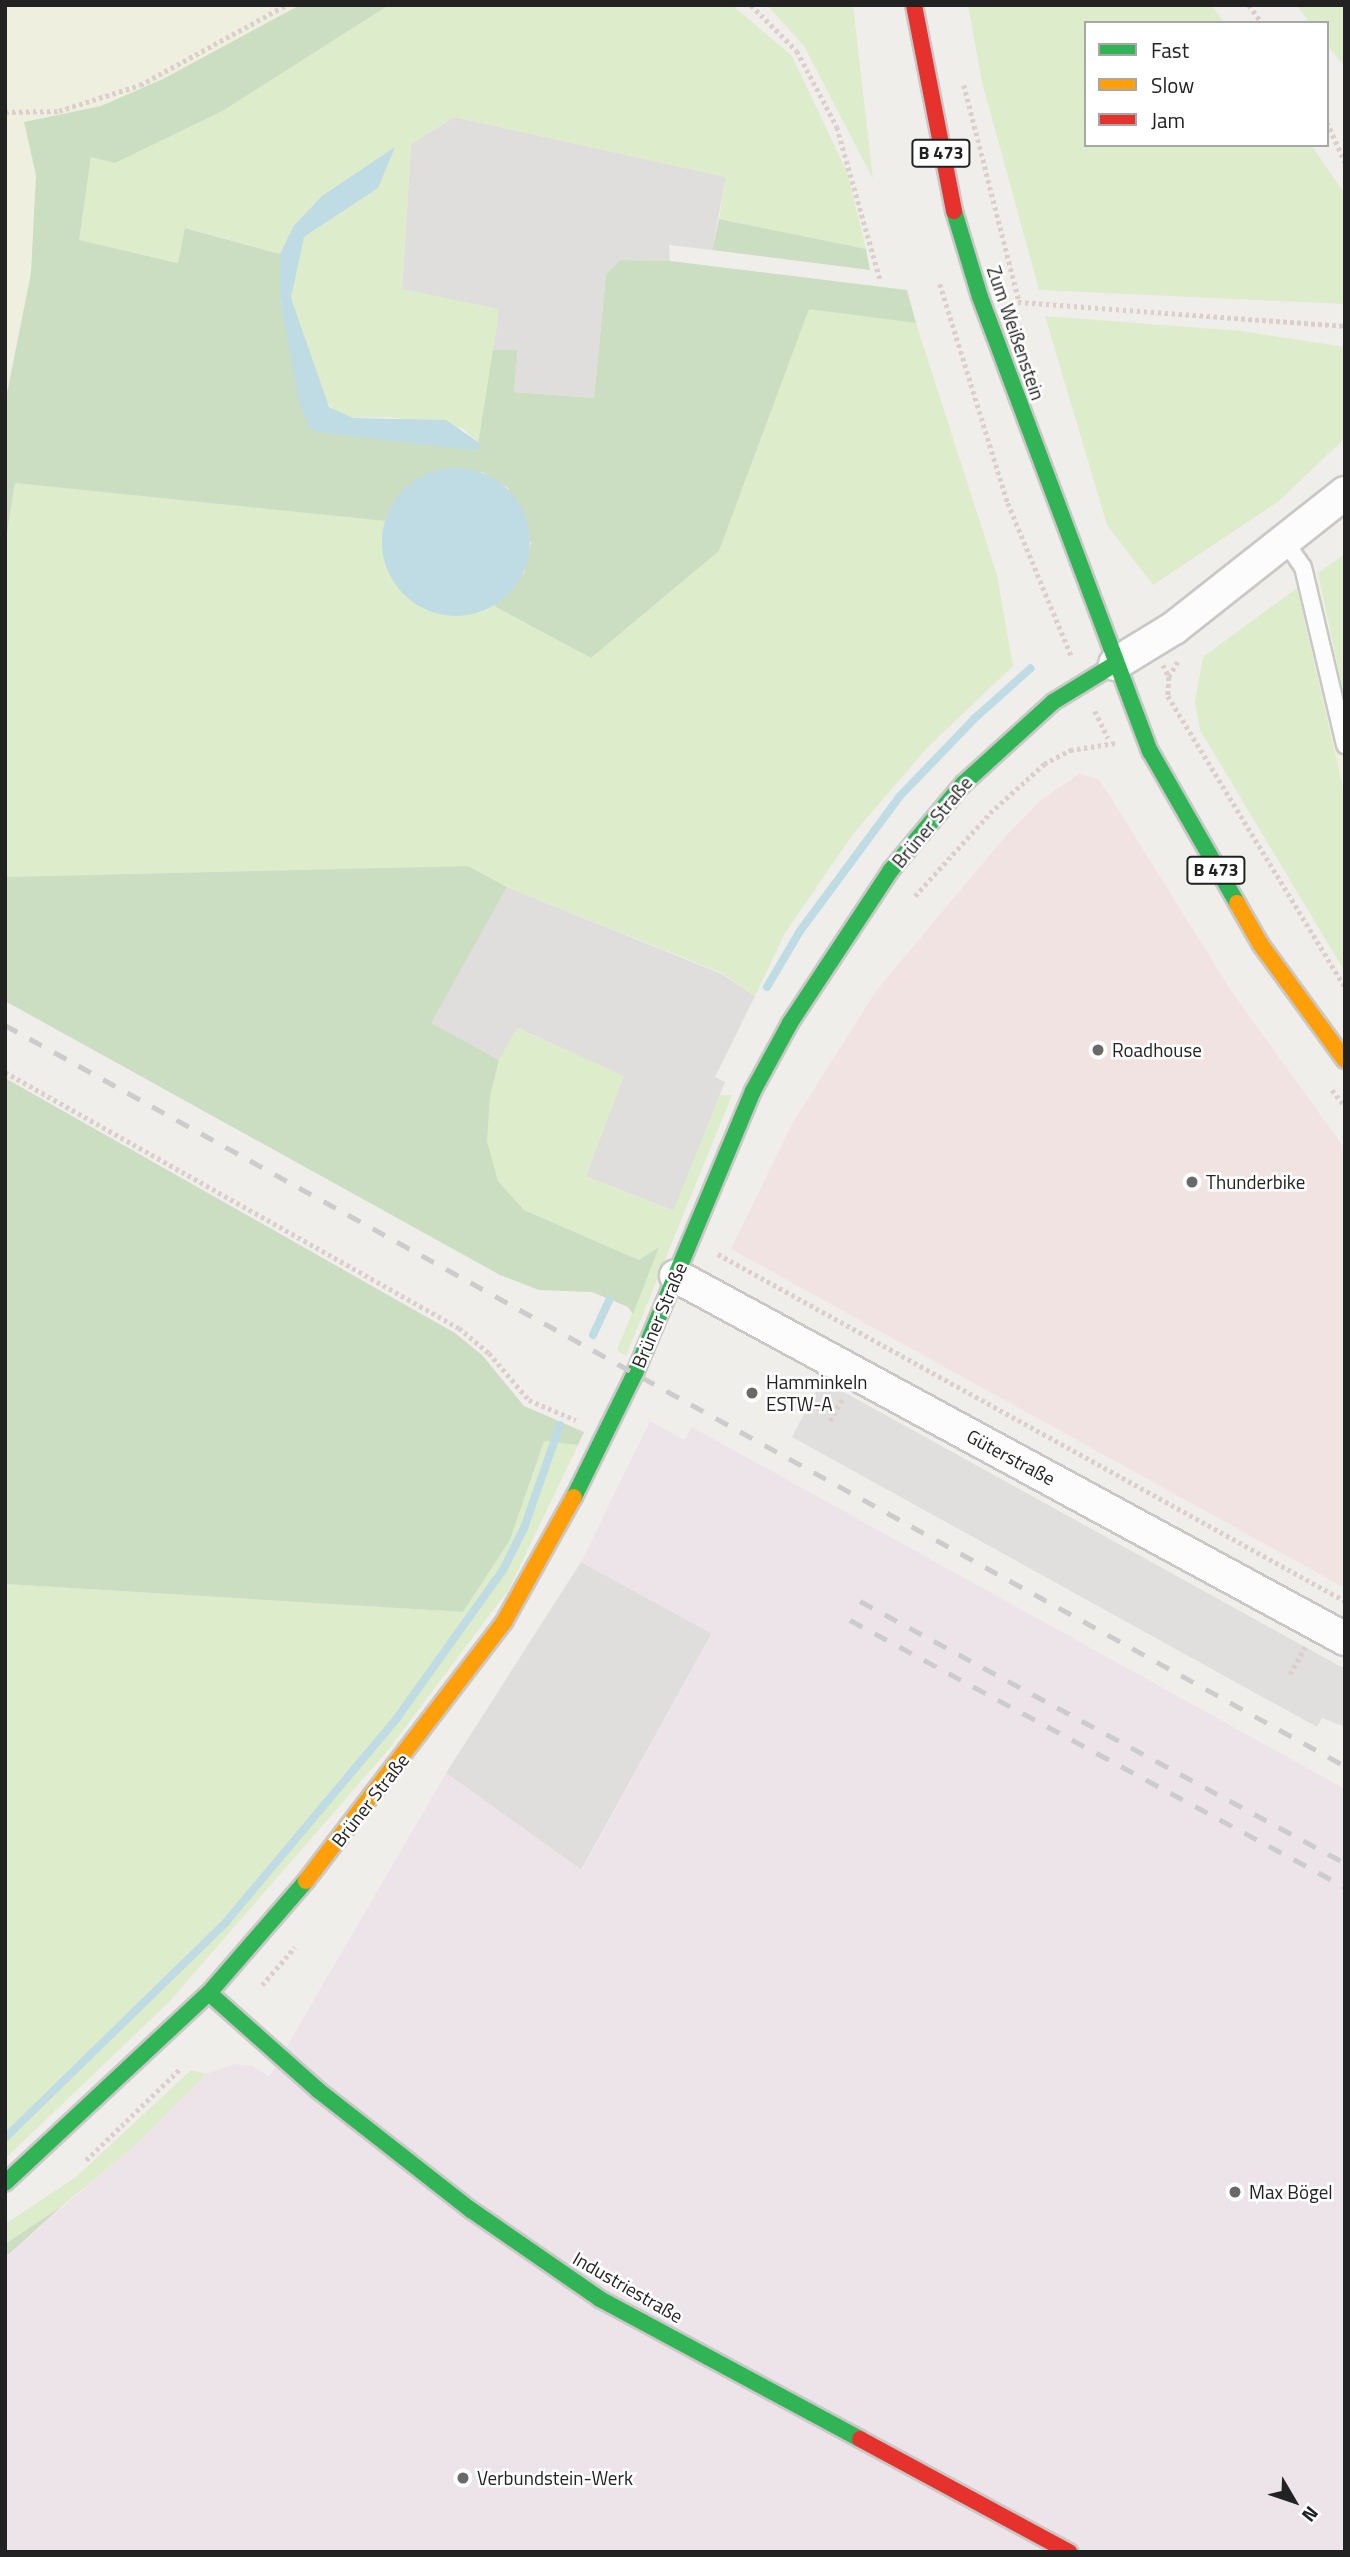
<!DOCTYPE html>
<html>
<head>
<meta charset="utf-8">
<style>
	body { margin:0 }
	#map { position:relative; width:1350px; height:2557px; overflow:hidden; background:#f0eeeb; font-family:"Titillium Web",sans-serif }
	div>[style] { position:absolute }
	.residential>* { inset:0; background:#dfdedc }
	.commercial>* { inset:0; background:#f1e3e1 }
	.industrial>* { inset:0; background:#ede4e9 }
	.farmland>* { inset:0; background:#efefdf }
	.grass>* { inset:0; background:#ddeccb }
	.forest>* { inset:0; background:#cbdec1 }
	.parking>* { inset:0; background:#e0dfde }
	.water>* { inset:0; background:#bfdbe3 }
	.round { border-radius:50% }
	.stream>* { height:8px; margin:-4px; padding:0 4px; transform-origin:4px; border-radius:4px; background:#bfdbe3 }
	.path>* { height:4.5px; margin-top:-2.25px; transform-origin:0; background:repeating-linear-gradient(90deg,#dccecd 0 3.5px,transparent 0 7px) }
	.roads { filter:drop-shadow(2px 0 #c9c8c7) drop-shadow(-2px 0 #c9c8c7) drop-shadow(0 2px #c9c8c7) drop-shadow(0 -2px #c9c8c7) }
	.lane>* { height:16px; margin:-8px; padding:0 8px; transform-origin:8px; border-radius:8px; background:#fdfcfc }
	.street>* { height:32px; margin:-16px; padding:0 16px; transform-origin:16px; border-radius:16px; background:#fdfcfc }
	.fast>* { height:16px; margin:-8px; padding:0 8px; transform-origin:8px; border-radius:8px; background:#30b455 }
	.slow>* { height:16px; margin:-8px; padding:0 8px; transform-origin:8px; border-radius:8px; background:#ff9f0a }
	.jam>* { height:16px; margin:-8px; padding:0 8px; transform-origin:8px; border-radius:8px; background:#e5322d }
	.rail>* { height:5px; margin-top:-2.5px; transform-origin:0; background:repeating-linear-gradient(90deg,#ccc 0 14px,transparent 0 28px) }
	.dots>* { width:19px; height:19px; translate:-50% -50%; box-sizing:border-box; border:4px solid #fff; border-radius:50% }
	span { translate:-50% -50%; white-space:nowrap; text-align:center; line-height:1.15; -webkit-text-stroke:5px #fff; paint-order:stroke }
	.shield-label span { padding:2px 5px; background:#fff; border:2px solid; border-radius:5px; -webkit-text-stroke-width:0 }
	.shield-label { font-size:18px; color:#222; font-weight:700 }
	.street-label { font-size:19px; color:#222 }
	.poi-label { font-size:19px; color:#222 }
	.left { translate:0 -50%; text-align:left }
	.frame { position:absolute; inset:0; border:7px solid #222; pointer-events:none }
	.legend { position:absolute; left:1084px; top:21px; width:245px; height:126px; box-sizing:border-box; background:#fff; border:2px solid #a7a7a7; margin:0; padding:9px 12px; list-style:none; font-size:21px; color:#222 }
	.legend li { display:flex; align-items:center; gap:14px; height:35px }
	.legend b { width:35px; border:2px solid #a7a7a7 }
	.north { position:absolute; left:1259px; top:2466px; width:70px; height:70px; -webkit-text-stroke:5px #fff; paint-order:stroke; rotate:129deg; font-size:19px; font-weight:700; line-height:28px; text-align:center; color:#222 }
	.north::after { content:''; display:block; margin:auto; width:24px; height:32px; background:#222; clip-path:polygon(50% 0,100% 100%,50% 72%,0 100%) }
</style>
</head>
<body>
<div id="map">
	<div class="residential">
		<i style="clip-path:polygon(454px 117px,726px 177px,712px 250px,669px 245px,670px 261px,620px 260px,606px 274px,594px 398px,514px 392px,518px 351px,493px 350px,498px 309px,402px 290px,411px 144px)"></i>
		<i style="clip-path:polygon(507px 887px,722px 974px,755px 996px,715px 1077px,725px 1082px,674px 1211px,586px 1176px,623px 1076px,518px 1028px,499px 1060px,430px 1023px)"></i>
		<i style="clip-path:polygon(581px 1562px,712px 1633px,581px 1870px,446px 1773px)"></i>
	</div>
	<div class="commercial">
		<i style="clip-path:polygon(1079px 774px,1099px 779px,1232px 992px,1345px 1149px,1345px 1588px,731px 1249px,792px 1124px,876px 991px,1003px 839px,1040px 801px)"></i>
	</div>
	<div class="industrial">
		<i style="clip-path:polygon(650px 1421px,684px 1440px,692px 1427px,1345px 1789px,1345px 2552px,5px 2552px,5px 2256px,130px 2150px,206px 2074px,235px 2064px,253px 2066px,269px 2077px,446px 1773px,582px 1870px,712px 1634px,581px 1562px)"></i>
	</div>
	<div class="farmland">
		<i style="clip-path:polygon(5px 5px,300px 5px,162px 79px,101px 106px,24px 122px,36px 175px,31px 273px,5px 403px)"></i>
		<i style="clip-path:polygon(1318px 573px,1345px 700px,1345px 796px,1297px 588px)"></i>
	</div>
	<div class="grass">
		<i style="clip-path:polygon(389px 5px,732px 5px,792px 56px,847px 172px,866px 249px,719px 219px,726px 177px,454px 117px,411px 144px,402px 289px,499px 309px,481px 444px,462px 428px,388px 417px,353px 418px,338px 413px,323px 399px,291px 298px,296px 267px,304px 237px,378px 188px,293px 227px,280px 254px,186px 228px,179px 263px,79px 240px,91px 157px,101px 157px,224px 110px)"></i>
		<i style="clip-path:polygon(767px 5px,853px 5px,873px 179px,804px 46px)"></i>
		<i style="clip-path:polygon(968px 5px,1212px 5px,1224px 23px,1086px 23px,1086px 145px,1311px 145px,1345px 194px,1345px 304px,1039px 290px,982px 82px)"></i>
		<i style="clip-path:polygon(1296px 5px,1345px 5px,1345px 67px,1327px 45px,1327px 23px,1310px 23px)"></i>
		<i style="clip-path:polygon(809px 308px,916px 323px,997px 575px,1013px 666px,927px 748px,853px 834px,785px 933px,755px 996px,722px 973px,507px 887px,468px 866px,5px 877px,5px 545px,15px 483px,385px 521px,383px 552px,404px 595px,479px 613px,494px 606px,591px 658px,719px 551px)"></i>
		<i style="clip-path:polygon(1045px 316px,1241px 331px,1345px 347px,1345px 438px,1279px 501px,1153px 585px,1107px 525px)"></i>
		<i style="clip-path:polygon(1345px 554px,1345px 700px,1318px 573px)"></i>
		<i style="clip-path:polygon(1297px 588px,1345px 796px,1345px 972px,1200px 730px,1195px 702px,1203px 657px)"></i>
		<i style="clip-path:polygon(517px 1028px,624px 1076px,586px 1176px,673px 1211px,720px 1095px,732px 1095px,626px 1356px,617px 1350px,658px 1248px,639px 1260px,524px 1210px,498px 1181px,486px 1141px,490px 1097px,499px 1060px)"></i>
		<i style="clip-path:polygon(544px 1441px,578px 1445px,509px 1589px,389px 1749px,169px 2002px,5px 2159px,5px 1584px,463px 1612px,510px 1540px)"></i>
		<i style="clip-path:polygon(191px 2070px,206px 2074px,130px 2150px,62px 2206px,5px 2244px,5px 2224px,76px 2177px)"></i>
	</div>
	<div class="forest">
		<i style="clip-path:polygon(300px 5px,389px 5px,224px 110px,115px 163px,91px 157px,79px 240px,178px 263px,185px 228px,280px 254px,280px 300px,309px 428px,477px 451px,493px 350px,518px 350px,514px 392px,594px 398px,606px 274px,620px 260px,670px 261px,907px 290px,916px 323px,809px 309px,719px 551px,591px 658px,494px 606px,524px 573px,531px 543px,508px 488px,482px 472px,391px 507px,385px 521px,15px 483px,5px 545px,5px 403px,31px 273px,36px 175px,24px 122px,101px 106px,163px 79px)"></i>
		<i style="clip-path:polygon(719px 219px,866px 249px,870px 270px,712px 250px)"></i>
		<i style="clip-path:polygon(468px 866px,507px 887px,431px 1023px,499px 1060px,490px 1097px,487px 1141px,498px 1181px,524px 1210px,639px 1260px,659px 1247px,633px 1314px,628px 1307px,592px 1292px,539px 1290px,500px 1275px,5px 1001px,5px 877px)"></i>
		<i style="clip-path:polygon(5px 1078px,455px 1333px,482px 1355px,524px 1406px,584px 1432px,578px 1445px,544px 1441px,510px 1540px,463px 1612px,5px 1584px)"></i>
		<i style="clip-path:polygon(62px 2206px,10px 2253px,5px 2256px,5px 2244px)"></i>
	</div>
	<div class="parking">
		<i style="clip-path:polygon(822px 1380px,1345px 1669px,1345px 1727px,1322px 1718px,1317px 1727px,792px 1437px)"></i>
	</div>
	<div class="water">
		<i style="clip-path:polygon(395px 147px,378px 188px,304px 237px,291px 298px,329px 407px,353px 418px,446px 420px,481px 444px,477px 451px,316px 432px,309px 428px,299px 402px,280px 300px,280px 254px,293px 227px,322px 196px)"></i>
		<i class="round" style="left:382px;top:468px;width:148px;height:148px"></i>
	</div>
	<div class="stream">
		<i style="left:767px;top:987px;width:65px;rotate:-59.5deg"></i>
		<i style="left:800px;top:931px;width:167px;rotate:-53.5deg"></i>
		<i style="left:899px;top:797px;width:108px;rotate:-46.1deg"></i>
		<i style="left:974px;top:719px;width:76px;rotate:-41.8deg"></i>
		<i style="left:593px;top:1335px;width:38px;rotate:-65deg"></i>
		<i style="left:5px;top:2138px;width:309px;rotate:-44.3deg"></i>
		<i style="left:226px;top:1922px;width:266px;rotate:-50deg"></i>
		<i style="left:397px;top:1718px;width:182px;rotate:-54.4deg"></i>
		<i style="left:503px;top:1570px;width:47px;rotate:-63.4deg"></i>
		<i style="left:524px;top:1528px;width:109px;rotate:-70.7deg"></i>
	</div>
	<div class="path">
		<i style="left:751px;top:5px;width:65px;rotate:45deg"></i>
		<i style="left:797px;top:51px;width:86px;rotate:62.2deg"></i>
		<i style="left:837px;top:127px;width:158px;rotate:74.2deg"></i>
		<i style="left:1249px;top:5px;width:22px;rotate:54deg"></i>
		<i style="left:964px;top:85px;width:222px;rotate:75.7deg"></i>
		<i style="left:5px;top:112px;width:54px;rotate:-1.1deg"></i>
		<i style="left:59px;top:111px;width:85px;rotate:-17.8deg"></i>
		<i style="left:140px;top:85px;width:166px;rotate:-28.7deg"></i>
		<i style="left:1327px;top:122px;width:44px;rotate:65.8deg"></i>
		<i style="left:940px;top:284px;width:229px;rotate:72.8deg"></i>
		<i style="left:1008px;top:503px;width:165px;rotate:67.5deg"></i>
		<i style="left:1018px;top:302px;width:328px;rotate:4.2deg"></i>
		<i style="left:1178px;top:662px;width:17px;rotate:121deg"></i>
		<i style="left:1169px;top:677px;width:19px;rotate:93deg"></i>
		<i style="left:1168px;top:696px;width:341px;rotate:58.7deg"></i>
		<i style="left:1163px;top:665px;width:13px;rotate:63deg"></i>
		<i style="left:1095px;top:711px;width:30px;rotate:64deg"></i>
		<i style="left:915px;top:896px;width:112px;rotate:-47.9deg"></i>
		<i style="left:990px;top:813px;width:73px;rotate:-42.2deg"></i>
		<i style="left:1044px;top:764px;width:30px;rotate:-28deg"></i>
		<i style="left:1070px;top:750px;width:46px;rotate:-8.8deg"></i>
		<i style="left:5px;top:1072px;width:521px;rotate:29.42deg"></i>
		<i style="left:459px;top:1328px;width:39px;rotate:40deg"></i>
		<i style="left:489px;top:1353px;width:62px;rotate:49.6deg"></i>
		<i style="left:529px;top:1400px;width:51px;rotate:23.1deg"></i>
		<i style="left:1332px;top:1090px;width:21px;rotate:51deg"></i>
		<i style="left:718px;top:1254px;width:717px;rotate:28.96deg"></i>
		<i style="left:830px;top:1421px;width:25px;rotate:-61deg"></i>
		<i style="left:1290px;top:1674px;width:31px;rotate:-61deg"></i>
		<i style="left:262px;top:1985px;width:50px;rotate:-49deg"></i>
		<i style="left:86px;top:2160px;width:131px;rotate:-44.1deg"></i>
	</div>
	<div class="roads">
		<div class="lane">
			<i style="left:1286px;top:543px;width:29px;rotate:55deg"></i>
			<i style="left:1303px;top:567px;width:183px;rotate:76.7deg"></i>
		</div>
		<div class="street">
			<i style="left:1115px;top:664px;width:69px;rotate:-31.4deg"></i>
			<i style="left:1174px;top:628px;width:218px;rotate:-38.3deg"></i>
			<i style="left:676px;top:1276px;width:761px;rotate:28.48deg"></i>
		</div>
		<div class="fast">
			<i style="left:954px;top:211px;width:90px;rotate:73.2deg"></i>
			<i style="left:980px;top:297px;width:485px;rotate:69.5deg"></i>
			<i style="left:1150px;top:751px;width:175px;rotate:60.2deg"></i>
			<i style="left:574px;top:1497px;width:138px;rotate:-63.8deg"></i>
			<i style="left:635px;top:1373px;width:306px;rotate:-67.3deg"></i>
			<i style="left:753px;top:1091px;width:77px;rotate:-61.4deg"></i>
			<i style="left:790px;top:1023px;width:183px;rotate:-56.6deg"></i>
			<i style="left:891px;top:870px;width:112px;rotate:-50.1deg"></i>
			<i style="left:963px;top:784px;width:122px;rotate:-42.3deg"></i>
			<i style="left:1053px;top:702px;width:73px;rotate:-31.5deg"></i>
			<i style="left:209px;top:1993px;width:147px;rotate:41.7deg"></i>
			<i style="left:319px;top:2091px;width:193px;rotate:38.1deg"></i>
			<i style="left:471px;top:2210px;width:157px;rotate:34.6deg"></i>
			<i style="left:600px;top:2299px;width:295px;rotate:28.3deg"></i>
			<i style="left:5px;top:2183px;width:279px;rotate:-43deg"></i>
			<i style="left:209px;top:1993px;width:148px;rotate:-49.1deg"></i>
		</div>
		<div class="slow">
			<i style="left:1237px;top:903px;width:48px;rotate:60.3deg"></i>
			<i style="left:1261px;top:945px;width:142px;rotate:53.9deg"></i>
			<i style="left:306px;top:1881px;width:326px;rotate:-52.6deg"></i>
			<i style="left:504px;top:1622px;width:143px;rotate:-60.8deg"></i>
		</div>
		<div class="jam">
			<i style="left:914px;top:5px;width:210px;rotate:79deg"></i>
			<i style="left:860px;top:2439px;width:238px;rotate:28.4deg"></i>
		</div>
	</div>
	<div class="rail">
		<i style="left:5px;top:1025px;width:1531px;rotate:28.94deg"></i>
		<i style="left:860px;top:1601px;width:551px;rotate:28.38deg"></i>
		<i style="left:850px;top:1620px;width:562px;rotate:28.34deg"></i>
	</div>
	<div class="dots">
		<i style="left:1098px;top:1050px;background:#6a6968"></i>
		<i style="left:1192px;top:1182px;background:#6a6968"></i>
		<i style="left:752px;top:1393px;background:#6a6968"></i>
		<i style="left:1235px;top:2192px;background:#6a6968"></i>
		<i style="left:463px;top:2478px;background:#6a6968"></i>
	</div>
	<div class="shield-label">
		<span style="left:941px;top:153px">B 473</span>
		<span style="left:1216px;top:870px">B 473</span>
	</div>
	<div class="street-label">
		<span style="left:1016px;top:333px;rotate:71deg">Zum Weißenstein</span>
		<span style="left:932px;top:822px;rotate:-50deg">Brüner Straße</span>
		<span style="left:659px;top:1315px;rotate:-67deg">Brüner Straße</span>
		<span style="left:1011px;top:1457px;rotate:28deg">Güterstraße</span>
		<span style="left:370px;top:1800px;rotate:-52deg">Brüner Straße</span>
		<span style="left:628px;top:2287px;rotate:30deg">Industriestraße</span>
	</div>
	<div class="poi-label">
		<span class="left" style="left:1112px;top:1050px">Roadhouse</span>
		<span class="left" style="left:1206px;top:1182px">Thunderbike</span>
		<span class="left" style="left:766px;top:1393px">Hamminkeln<br>ESTW-A</span>
		<span class="left" style="left:1249px;top:2192px">Max Bögel</span>
		<span class="left" style="left:477px;top:2478px">Verbundstein-Werk</span>
	</div>
	<div class="frame"></div>
	<ul class="legend">
	<li><b style="height:9px;background:#30b455"></b>Fast</li>
	<li><b style="height:9px;background:#ff9f0a"></b>Slow</li>
	<li><b style="height:9px;background:#e5322d"></b>Jam</li>
	</ul>
	<div class="north">N</div>
</div>
</body>
</html>
